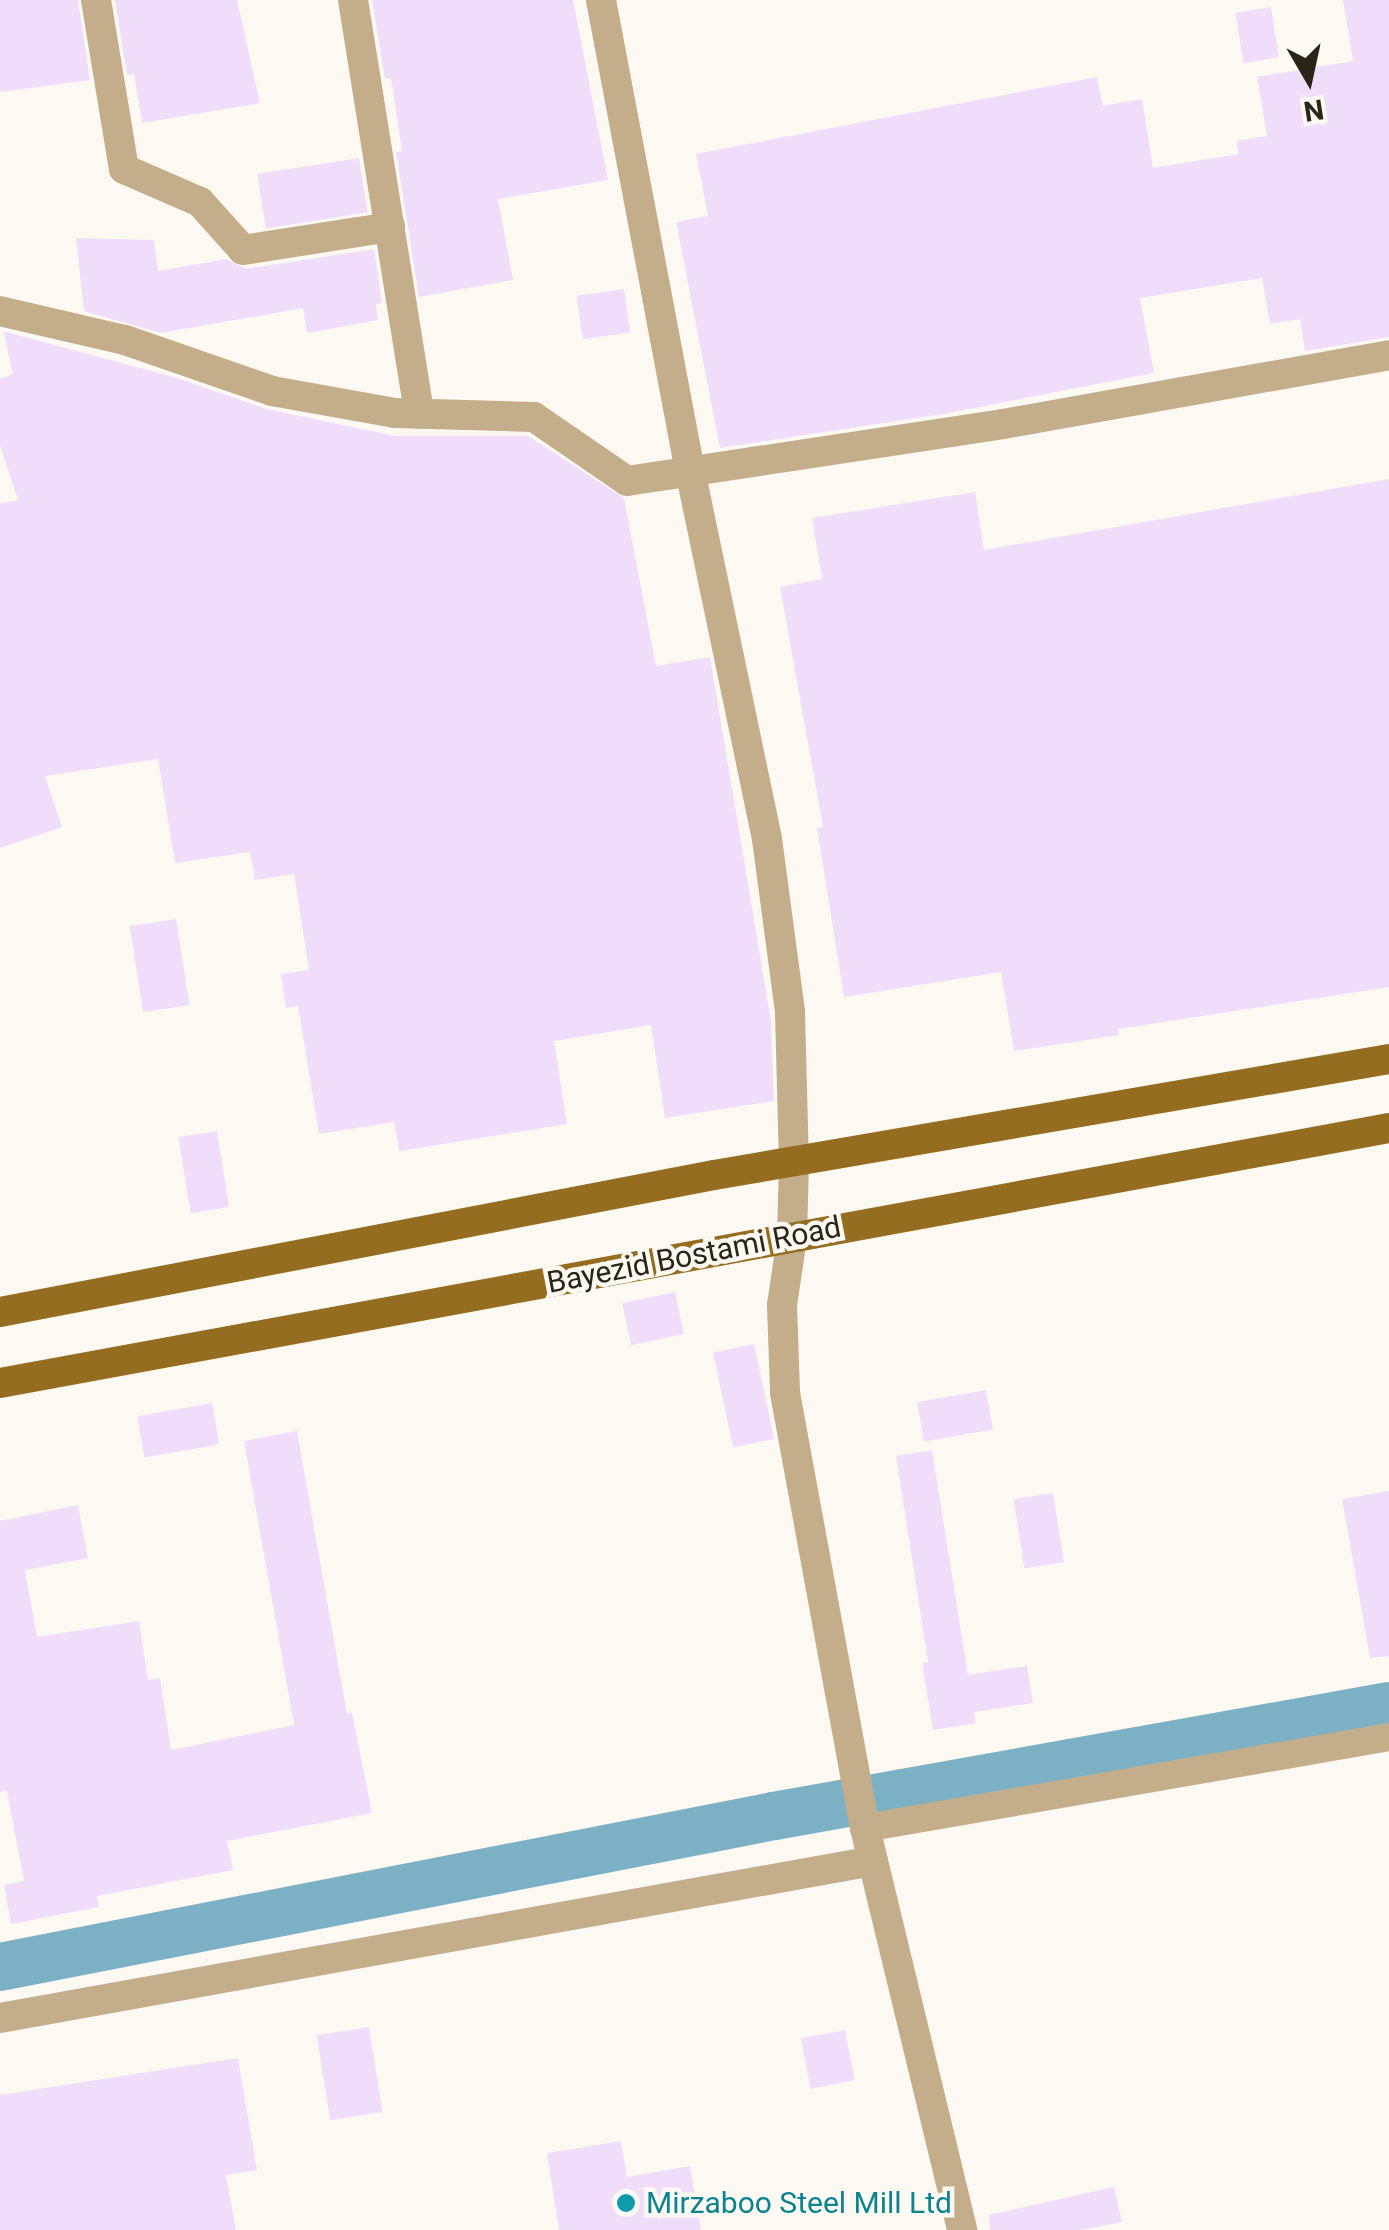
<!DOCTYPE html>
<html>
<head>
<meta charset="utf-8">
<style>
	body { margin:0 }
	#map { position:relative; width:1389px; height:2230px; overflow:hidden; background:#fcf9f3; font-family:Roboto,sans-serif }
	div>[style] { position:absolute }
	.canal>* { height:48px; margin:-24px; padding:0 24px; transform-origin:24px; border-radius:24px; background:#7cb0c4 }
	.building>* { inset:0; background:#f0ddf9; transform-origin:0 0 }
	.lane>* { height:28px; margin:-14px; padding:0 14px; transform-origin:14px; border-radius:14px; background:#c4ad8a }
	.street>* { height:30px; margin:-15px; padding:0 15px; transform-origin:15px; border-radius:15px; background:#c4ad8a }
	.primary>* { height:30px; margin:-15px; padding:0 15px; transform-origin:15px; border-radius:15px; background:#956d20 }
	.dots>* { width:28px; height:28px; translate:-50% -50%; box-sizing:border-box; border:5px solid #fcf9f3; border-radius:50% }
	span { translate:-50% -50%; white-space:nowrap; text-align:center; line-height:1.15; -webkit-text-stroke:9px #fcf9f3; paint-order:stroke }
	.street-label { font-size:30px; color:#2a2419 }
	.culture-label { font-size:30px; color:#0d838f }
	.left { translate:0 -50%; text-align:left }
	.north { position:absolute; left:1259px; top:30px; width:100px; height:100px; -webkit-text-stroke:8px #fcf9f3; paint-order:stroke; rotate:171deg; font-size:28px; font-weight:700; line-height:40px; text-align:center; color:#2a2419 }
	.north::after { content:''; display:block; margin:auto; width:35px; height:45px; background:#2a2419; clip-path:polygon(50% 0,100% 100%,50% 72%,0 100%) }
</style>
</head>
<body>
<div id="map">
	<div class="canal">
		<i style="left:0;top:1967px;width:789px;rotate:-11.04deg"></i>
		<i style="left:774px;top:1816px;width:625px;rotate:-10.14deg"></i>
	</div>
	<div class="building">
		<i style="clip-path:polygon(0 0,78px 0,90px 80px,0 92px)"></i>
		<i style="clip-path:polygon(115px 0,237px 0,260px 103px,142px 123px,134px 74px,127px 75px)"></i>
		<i style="clip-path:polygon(372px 0,573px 0,608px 180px,498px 199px,513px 280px,419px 297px,396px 152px,402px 151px,391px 78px,385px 79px)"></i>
		<i style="clip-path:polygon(1343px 0,1389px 0,1389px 337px,1305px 351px,1300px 319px,1270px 324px,1262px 278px,1140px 298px,1154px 373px,943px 414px,720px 448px,676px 222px,708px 216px,696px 154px,1097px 77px,1103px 106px,1142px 99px,1153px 168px,1238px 154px,1236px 141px,1267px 136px,1257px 77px,1353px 61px)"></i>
		<i style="left:1271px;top:7px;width:51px;height:36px;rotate:81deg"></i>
		<i style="left:359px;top:158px;width:55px;height:103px;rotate:81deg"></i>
		<i style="clip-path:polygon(76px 238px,154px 240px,158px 271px,226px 259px,246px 269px,374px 249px,382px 303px,376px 304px,378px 320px,307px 333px,303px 308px,161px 333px,84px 311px)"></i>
		<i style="left:624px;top:289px;width:44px;height:48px;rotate:82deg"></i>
		<i style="clip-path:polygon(3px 331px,177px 378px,266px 409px,395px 436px,528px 436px,624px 498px,656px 666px,710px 657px,771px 1021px,774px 1101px,665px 1118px,651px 1025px,554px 1041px,567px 1124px,399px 1151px,394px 1122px,319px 1134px,298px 1006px,286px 1008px,281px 974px,309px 970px,294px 874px,255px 880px,250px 852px,175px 863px,158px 759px,45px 776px,62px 827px,0 848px,0 503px,18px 500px,0 446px,0 379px,13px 374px)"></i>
		<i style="clip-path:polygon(1389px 479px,1389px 987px,1118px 1029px,1119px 1035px,1014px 1051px,1001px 972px,844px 997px,817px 828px,823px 827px,780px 587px,822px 579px,812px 518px,975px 492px,984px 550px)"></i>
		<i style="left:176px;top:919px;width:87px;height:47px;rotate:81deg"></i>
		<i style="left:217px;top:1131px;width:77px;height:39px;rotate:81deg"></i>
		<i style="left:675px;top:1292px;width:43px;height:54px;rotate:78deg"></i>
		<i style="left:754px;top:1344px;width:97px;height:42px;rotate:78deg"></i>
		<i style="left:986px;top:1390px;width:40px;height:70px;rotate:80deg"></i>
		<i style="left:212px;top:1403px;width:42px;height:76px;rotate:80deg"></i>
		<i style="clip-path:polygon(297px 1431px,347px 1714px,352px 1713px,372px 1813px,227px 1841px,233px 1870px,97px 1896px,99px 1907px,11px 1924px,4px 1885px,24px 1881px,7px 1791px,0 1792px,0 1521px,78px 1505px,88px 1558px,25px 1570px,37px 1637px,139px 1621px,148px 1680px,160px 1678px,171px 1750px,294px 1725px,244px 1441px)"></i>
		<i style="clip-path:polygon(932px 1450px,968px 1675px,1027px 1666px,1033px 1703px,974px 1712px,976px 1723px,933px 1730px,922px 1663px,928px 1662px,896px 1456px)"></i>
		<i style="clip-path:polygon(1389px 1491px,1389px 1656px,1370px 1658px,1342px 1499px)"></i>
		<i style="left:1053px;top:1493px;width:70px;height:40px;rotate:81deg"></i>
		<i style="left:369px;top:2027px;width:86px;height:53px;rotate:81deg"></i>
		<i style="left:845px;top:2030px;width:51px;height:45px;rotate:79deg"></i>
		<i style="clip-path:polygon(238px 2058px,257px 2170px,226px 2175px,236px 2230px,0 2230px,0 2095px)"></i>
		<i style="clip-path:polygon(621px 2141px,627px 2177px,690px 2166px,701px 2230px,559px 2230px,547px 2153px)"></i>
		<i style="clip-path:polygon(1114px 2187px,1122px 2222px,1081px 2230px,990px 2230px,989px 2215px)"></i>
	</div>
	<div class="lane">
		<i style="left:865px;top:1828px;width:532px;rotate:-9.85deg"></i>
	</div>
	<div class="street">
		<i style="left:96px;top:0;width:171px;rotate:80.6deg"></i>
		<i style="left:124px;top:169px;width:83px;rotate:23.5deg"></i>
		<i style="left:200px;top:202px;width:64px;rotate:48.1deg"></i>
		<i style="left:243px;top:250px;width:149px;rotate:-8.9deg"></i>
		<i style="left:353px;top:0;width:419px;rotate:80.9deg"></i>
		<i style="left:601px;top:0;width:483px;rotate:79.3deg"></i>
		<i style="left:691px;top:475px;width:372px;rotate:78.2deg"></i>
		<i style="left:767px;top:839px;width:175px;rotate:82.4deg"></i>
		<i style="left:790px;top:1012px;width:149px;rotate:88.5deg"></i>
		<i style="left:794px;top:1161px;width:77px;rotate:91.5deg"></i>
		<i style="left:792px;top:1238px;width:68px;rotate:98.5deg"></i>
		<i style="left:782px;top:1305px;width:88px;rotate:88deg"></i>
		<i style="left:785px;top:1393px;width:442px;rotate:79.6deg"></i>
		<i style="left:865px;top:1828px;width:414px;rotate:76.4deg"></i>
		<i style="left:0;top:311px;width:128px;rotate:13.1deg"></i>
		<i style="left:125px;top:340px;width:156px;rotate:19.1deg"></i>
		<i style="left:272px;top:391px;width:125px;rotate:10.1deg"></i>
		<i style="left:395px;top:413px;width:139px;rotate:1.6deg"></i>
		<i style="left:534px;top:417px;width:113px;rotate:34.5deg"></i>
		<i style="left:627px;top:481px;width:380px;rotate:-8.6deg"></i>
		<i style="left:1003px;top:424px;width:392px;rotate:-10.1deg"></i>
		<i style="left:0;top:2018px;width:887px;rotate:-10.2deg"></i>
	</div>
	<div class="primary">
		<i style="left:0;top:1312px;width:727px;rotate:-10.86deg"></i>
		<i style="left:714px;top:1175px;width:685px;rotate:-9.75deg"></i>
		<i style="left:0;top:1383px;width:1412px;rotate:-10.4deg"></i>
	</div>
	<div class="dots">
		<i style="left:626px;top:2203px;background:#0f9aa8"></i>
	</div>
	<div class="street-label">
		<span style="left:694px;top:1255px;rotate:-11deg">Bayezid Bostami Road</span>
	</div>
	<div class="culture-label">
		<span class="left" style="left:646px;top:2203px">Mirzaboo Steel Mill Ltd</span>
	</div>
	<div class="north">N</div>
</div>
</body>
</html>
